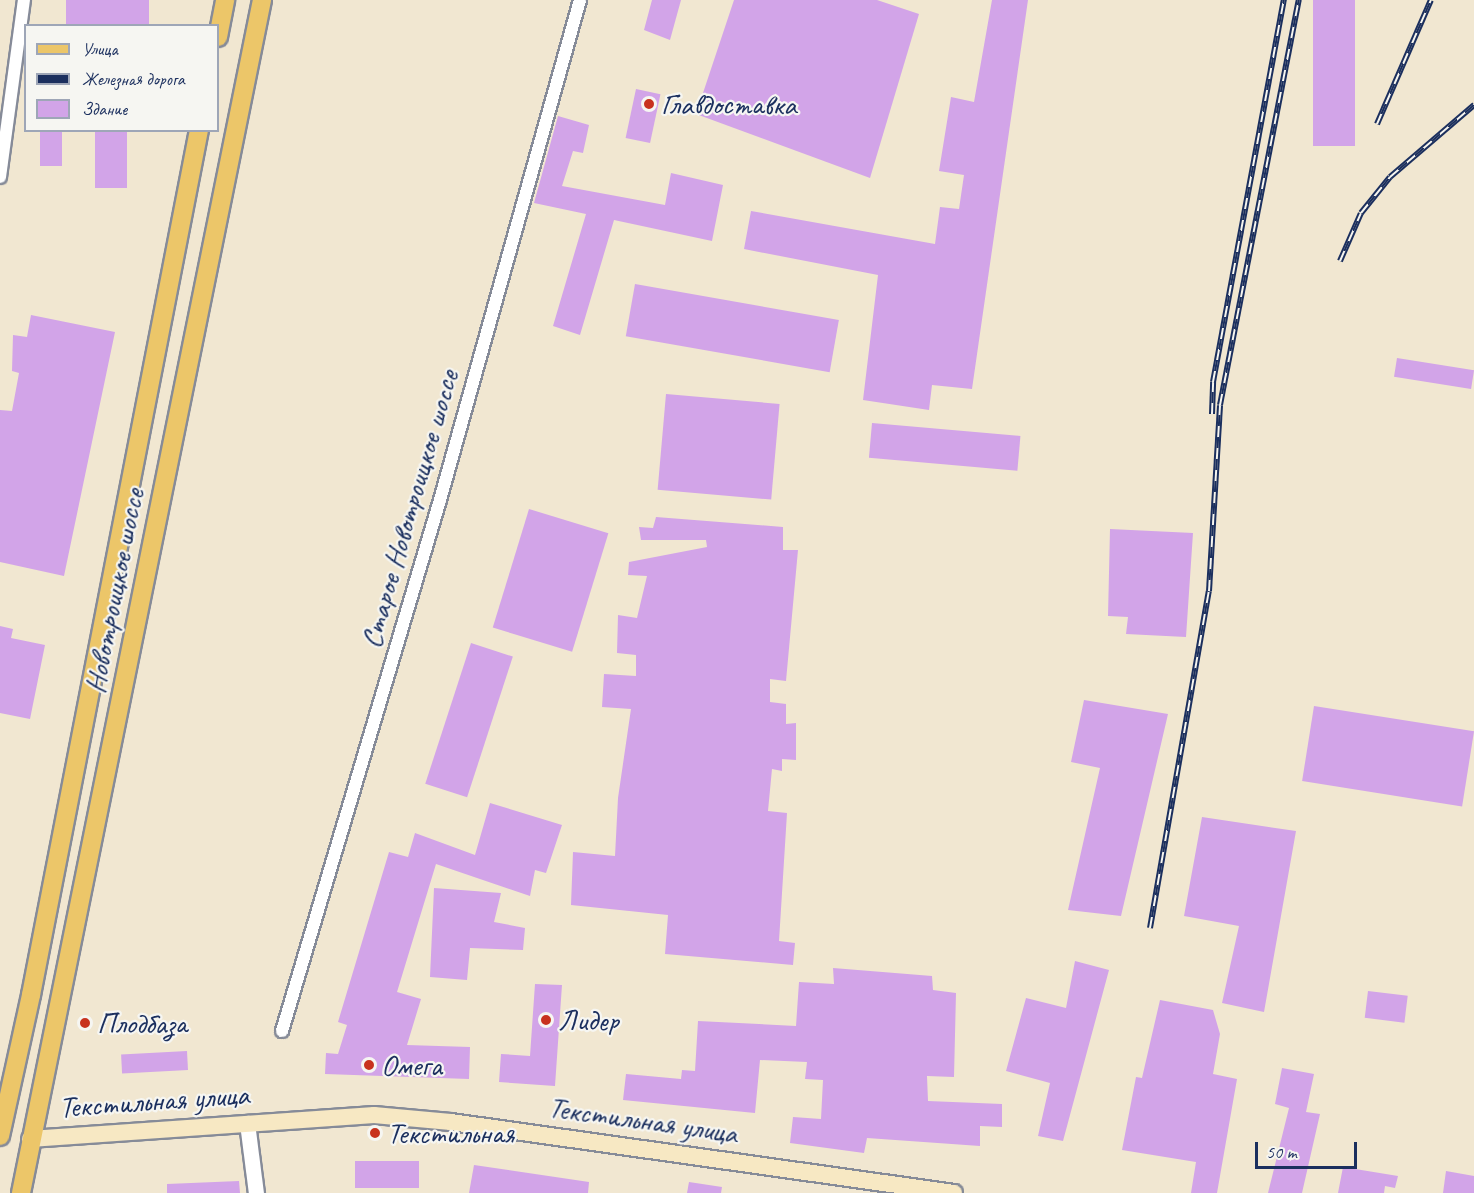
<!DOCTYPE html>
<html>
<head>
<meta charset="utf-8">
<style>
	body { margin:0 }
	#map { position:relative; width:1474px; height:1193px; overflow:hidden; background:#f1e7d1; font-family:Caveat,sans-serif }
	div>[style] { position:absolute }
	.building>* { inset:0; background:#d2a4e8; transform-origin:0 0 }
	.roads { filter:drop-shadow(2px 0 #868b98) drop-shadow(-2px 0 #868b98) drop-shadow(0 2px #868b98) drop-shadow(0 -2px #868b98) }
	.minor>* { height:12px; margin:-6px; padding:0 6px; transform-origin:6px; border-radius:6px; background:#fff }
	.tertiary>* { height:15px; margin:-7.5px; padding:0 7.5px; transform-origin:7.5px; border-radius:7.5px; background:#fff }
	.secondary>* { height:16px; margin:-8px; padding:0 8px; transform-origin:8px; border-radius:8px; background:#f7e8c3 }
	.primary>* { height:18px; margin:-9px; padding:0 9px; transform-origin:9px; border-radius:9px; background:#ecc669 }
	.rail>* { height:6px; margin-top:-3px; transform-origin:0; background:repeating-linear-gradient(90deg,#f6f6f2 0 11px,#1b2f5e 0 22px); box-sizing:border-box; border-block:2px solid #1b2f5e }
	.dots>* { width:16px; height:16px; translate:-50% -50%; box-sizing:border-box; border:3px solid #f6f6f2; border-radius:50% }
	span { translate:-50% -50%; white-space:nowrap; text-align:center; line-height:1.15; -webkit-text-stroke:4.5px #f6f6f2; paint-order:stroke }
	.poi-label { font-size:30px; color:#1b2f5e }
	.left { translate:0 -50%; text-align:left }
	.street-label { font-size:30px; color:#1b2f5e }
	.legend { position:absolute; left:24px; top:24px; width:195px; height:108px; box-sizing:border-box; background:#f6f6f2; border:2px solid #9ea6b7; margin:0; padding:8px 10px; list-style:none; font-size:18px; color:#1b2f5e }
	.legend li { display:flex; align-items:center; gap:12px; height:30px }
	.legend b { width:30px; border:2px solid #9ea6b7 }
	.scale { position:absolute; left:1255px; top:1142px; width:102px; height:27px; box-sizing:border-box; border:3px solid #1b2f5e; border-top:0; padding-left:8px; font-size:18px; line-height:21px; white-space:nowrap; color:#1b2f5e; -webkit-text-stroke:4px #f6f6f2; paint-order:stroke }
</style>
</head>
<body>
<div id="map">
	<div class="building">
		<i style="left:66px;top:0;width:83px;height:26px"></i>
		<i style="clip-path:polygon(652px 0,681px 0,670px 40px,644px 30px)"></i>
		<i style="clip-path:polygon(734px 0,877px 0,919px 14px,870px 178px,696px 114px)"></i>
		<i style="clip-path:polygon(992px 0,1028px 0,972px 389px,932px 385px,929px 410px,863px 400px,878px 275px,744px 249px,751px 211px,935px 244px,940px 207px,959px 209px,964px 175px,939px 171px,951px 97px,974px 102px)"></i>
		<i style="left:1313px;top:0;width:42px;height:146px"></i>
		<i style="left:636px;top:89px;width:25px;height:50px;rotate:12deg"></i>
		<i style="clip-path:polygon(558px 116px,589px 125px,583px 153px,573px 151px,562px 186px,665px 205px,671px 173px,723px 185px,712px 241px,614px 220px,580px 335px,553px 326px,586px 214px,534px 203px)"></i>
		<i style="left:40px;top:130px;width:22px;height:36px"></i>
		<i style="left:95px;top:130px;width:32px;height:58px"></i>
		<i style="left:635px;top:284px;width:207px;height:53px;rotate:10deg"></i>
		<i style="clip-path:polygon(31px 315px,115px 332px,64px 576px,0 562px,0 410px,12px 411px,19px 373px,12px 371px,13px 335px,27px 337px)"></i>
		<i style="left:1397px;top:358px;width:78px;height:19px;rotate:9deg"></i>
		<i style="left:666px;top:394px;width:114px;height:96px;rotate:5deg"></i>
		<i style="left:872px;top:423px;width:149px;height:35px;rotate:5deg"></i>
		<i style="left:529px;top:509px;width:83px;height:124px;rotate:17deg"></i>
		<i style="clip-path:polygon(656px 517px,783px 527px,783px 550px,798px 550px,786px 681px,770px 679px,770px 702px,786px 704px,786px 724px,796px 723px,796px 760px,782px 759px,782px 771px,772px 769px,768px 811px,787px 813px,779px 941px,795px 943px,793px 965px,665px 954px,668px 915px,571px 905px,573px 852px,615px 856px,618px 798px,631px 709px,602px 707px,604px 674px,636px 676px,636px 655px,617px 653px,618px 615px,637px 618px,647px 576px,628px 575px,629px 562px,707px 547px,706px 540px,641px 540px,639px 527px,653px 528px)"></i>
		<i style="clip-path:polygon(1110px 529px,1193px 533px,1186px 637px,1126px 634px,1128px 617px,1108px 616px)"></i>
		<i style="clip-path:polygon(0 626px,13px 629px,11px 638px,45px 645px,30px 719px,0 713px)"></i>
		<i style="left:471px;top:643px;width:44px;height:148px;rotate:18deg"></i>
		<i style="clip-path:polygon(1084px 700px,1168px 714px,1121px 916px,1068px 910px,1100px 768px,1071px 762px)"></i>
		<i style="left:1314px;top:706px;width:162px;height:76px;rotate:9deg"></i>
		<i style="clip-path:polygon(490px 803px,562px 825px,546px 873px,535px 870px,530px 896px,436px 864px,397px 992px,421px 999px,407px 1045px,470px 1047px,469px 1079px,325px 1074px,326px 1053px,338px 1054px,347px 1025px,338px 1022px,389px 852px,408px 857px,415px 833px,475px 855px)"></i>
		<i style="clip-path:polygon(1202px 817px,1296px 831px,1264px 1012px,1222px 1003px,1239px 926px,1184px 916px)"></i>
		<i style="clip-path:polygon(434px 888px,501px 893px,494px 922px,525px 928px,523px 950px,470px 948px,467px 980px,430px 977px)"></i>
		<i style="clip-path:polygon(1075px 961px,1109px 970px,1063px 1141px,1038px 1136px,1050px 1083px,1006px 1071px,1026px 998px,1066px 1008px)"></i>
		<i style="clip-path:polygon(833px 968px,932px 976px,933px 990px,956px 993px,954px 1077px,927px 1076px,928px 1101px,1002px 1104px,1002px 1127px,980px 1126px,980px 1146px,867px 1138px,864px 1153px,790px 1143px,793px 1117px,821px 1119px,823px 1080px,805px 1079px,807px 1062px,760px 1060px,755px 1113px,623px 1100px,626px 1074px,681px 1079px,682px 1070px,695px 1071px,698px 1021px,796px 1026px,799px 982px,834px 984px)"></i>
		<i style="clip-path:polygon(535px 984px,562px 985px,555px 1086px,499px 1082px,501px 1054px,530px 1056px)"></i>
		<i style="left:1368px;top:991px;width:40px;height:27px;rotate:7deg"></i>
		<i style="clip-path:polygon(1160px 1000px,1213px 1010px,1220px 1034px,1213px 1074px,1237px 1079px,1217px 1193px,1191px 1193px,1196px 1162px,1122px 1150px,1136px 1077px,1142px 1078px)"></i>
		<i style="left:187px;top:1051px;width:19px;height:66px;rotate:87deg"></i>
		<i style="clip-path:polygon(1282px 1068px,1314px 1074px,1306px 1112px,1320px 1114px,1302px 1193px,1268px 1193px,1289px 1108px,1275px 1104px)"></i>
		<i style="left:355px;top:1161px;width:64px;height:27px"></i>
		<i style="clip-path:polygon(474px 1165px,589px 1182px,588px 1193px,469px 1193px)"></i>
		<i style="clip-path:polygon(1343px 1167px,1398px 1176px,1395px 1188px,1385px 1186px,1384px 1193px,1338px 1193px)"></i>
		<i style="clip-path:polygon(1446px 1171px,1474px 1176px,1474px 1193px,1443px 1193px)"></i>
		<i style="clip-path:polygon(239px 1181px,240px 1193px,167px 1193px,167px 1184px)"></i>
		<i style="clip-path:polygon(689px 1182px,722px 1187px,721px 1193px,687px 1193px)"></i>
	</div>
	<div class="roads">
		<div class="minor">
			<i style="left:0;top:177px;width:179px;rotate:-82.3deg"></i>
			<i style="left:282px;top:1031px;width:554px;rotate:-73.43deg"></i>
			<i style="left:440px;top:500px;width:519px;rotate:-74.36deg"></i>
		</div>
		<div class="tertiary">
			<i style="left:247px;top:1123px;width:71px;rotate:82.7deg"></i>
		</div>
		<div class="secondary">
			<i style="left:30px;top:1139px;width:345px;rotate:-4deg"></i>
			<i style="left:374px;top:1115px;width:77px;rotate:5.2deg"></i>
			<i style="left:451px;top:1122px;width:508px;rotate:8.03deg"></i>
		</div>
		<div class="primary">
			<i style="left:218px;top:37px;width:38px;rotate:-79deg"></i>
			<i style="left:0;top:1136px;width:144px;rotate:-77.6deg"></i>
			<i style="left:31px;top:995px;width:881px;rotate:-79.01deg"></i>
			<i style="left:21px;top:1193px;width:1217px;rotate:-78.58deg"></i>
		</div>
	</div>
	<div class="rail">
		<i style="left:1377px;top:124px;width:135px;rotate:-66.5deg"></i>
		<i style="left:1340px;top:261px;width:52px;rotate:-66.4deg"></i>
		<i style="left:1361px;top:213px;width:46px;rotate:-51.1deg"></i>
		<i style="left:1390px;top:177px;width:111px;rotate:-40.6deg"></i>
		<i style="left:1212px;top:414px;width:32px;rotate:-88deg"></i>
		<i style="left:1213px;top:382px;width:389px;rotate:-79.5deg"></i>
		<i style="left:1150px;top:928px;width:342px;rotate:-80.1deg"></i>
		<i style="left:1209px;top:591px;width:186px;rotate:-86.6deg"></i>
		<i style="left:1220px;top:405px;width:413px;rotate:-79deg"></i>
	</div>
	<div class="dots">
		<i style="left:649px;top:104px;background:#c8321e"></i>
		<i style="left:546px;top:1020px;background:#c8321e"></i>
		<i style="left:85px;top:1023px;background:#c8321e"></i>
		<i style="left:369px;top:1065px;background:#c8321e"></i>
		<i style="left:375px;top:1133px;background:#c8321e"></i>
	</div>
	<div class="poi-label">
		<span class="left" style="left:661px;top:104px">Главдоставка</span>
		<span class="left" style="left:558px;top:1020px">Лидер</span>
		<span class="left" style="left:97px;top:1023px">Плодбаза</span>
		<span class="left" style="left:381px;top:1065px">Омега</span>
		<span class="left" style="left:387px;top:1133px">Текстильная</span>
	</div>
	<div class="street-label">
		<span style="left:409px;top:509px;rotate:-74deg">Старое Новотроицкое шоссе</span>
		<span style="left:114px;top:591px;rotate:-79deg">Новотроицкое шоссе</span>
		<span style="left:154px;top:1101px;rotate:-4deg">Текстильная улица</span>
		<span style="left:643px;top:1120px;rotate:8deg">Текстильная улица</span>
	</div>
	<ul class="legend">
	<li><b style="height:8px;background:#ecc669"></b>Улица</li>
	<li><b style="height:8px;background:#1b2f5e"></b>Железная дорога</li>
	<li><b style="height:16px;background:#d2a4e8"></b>Здание</li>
	</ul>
	<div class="scale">50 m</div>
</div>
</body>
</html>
